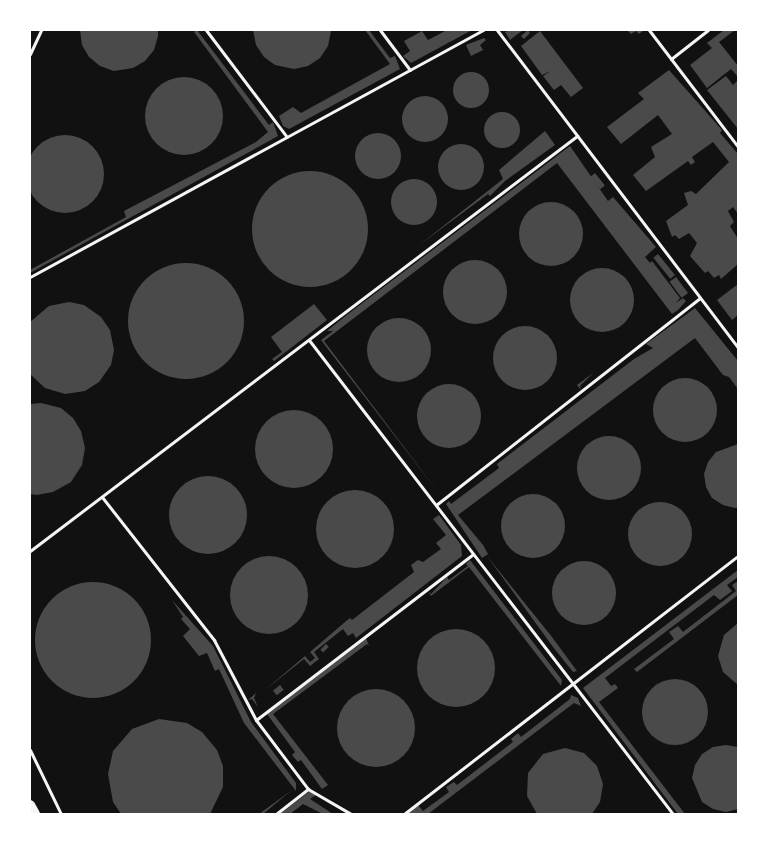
<!DOCTYPE html>
<html>
<head>
<meta charset="utf-8">
<style>
	body { margin:0 }
	#map { position:relative; width:768px; height:844px; overflow:hidden; background:#111; font-family:"PT Sans Narrow",sans-serif }
	div>[style] { position:absolute }
	.building>* { inset:0; background:#4a4a4a; transform-origin:0 0 }
	.round { border-radius:50% }
	.service>* { height:3px; margin:-1.5px; padding:0 1.5px; transform-origin:1.5px; border-radius:1.5px; background:#f5f5f5 }
	.primary>* { height:10px; margin:-5px; padding:0 5px; transform-origin:5px; border-radius:5px; background:#f5f5f5 }
	span { translate:-50% -50%; white-space:nowrap; text-align:center; line-height:1.15; -webkit-text-stroke:4.5px #fff; paint-order:stroke }
	.frame { position:absolute; inset:0; border:31px solid #fff; pointer-events:none }
</style>
</head>
<body>
<div id="map">
	<div class="building">
		<i style="clip-path:polygon(80px 30px,158px 30px,158px 36px,154px 50px,145px 61px,133px 68px,114px 71px,100px 66px,89px 57px,82px 45px)"></i>
		<i style="clip-path:polygon(197px 30px,269px 125px,273px 122px,278px 136px,30px 273px,30px 270px,126px 217px,124px 211px,256px 142px,268px 132px,194px 32px)"></i>
		<i style="clip-path:polygon(253px 30px,331px 30px,331px 31px,328px 46px,320px 58px,308px 66px,294px 69px,275px 65px,264px 57px,256px 45px)"></i>
		<i style="clip-path:polygon(365px 30px,369px 30px,390px 58px,395px 56px,400px 69px,289px 129px,283px 126px,279px 116px,293px 107px,301px 113px,390px 64px)"></i>
		<i style="clip-path:polygon(447px 30px,472px 30px,411px 63px,403px 56px,410px 51px,404px 41px,422px 31px,428px 40px)"></i>
		<i style="clip-path:polygon(509px 30px,523px 30px,510px 40px,505px 32px)"></i>
		<i style="clip-path:polygon(528px 30px,530px 33px,524px 39px,521px 36px)"></i>
		<i style="clip-path:polygon(627px 30px,644px 30px,639px 34px,636px 31px,631px 34px)"></i>
		<i style="clip-path:polygon(724px 30px,735px 30px,719px 42px,738px 66px,738px 77px,731px 69px,707px 88px,690px 65px,712px 48px,707px 43px)"></i>
		<i style="clip-path:polygon(540px 31px,583px 88px,571px 97px,561px 85px,554px 90px,543px 76px,551px 71px,542px 75px,521px 46px)"></i>
		<i style="clip-path:polygon(484px 38px,486px 40px,480px 45px,483px 50px,471px 56px,466px 45px)"></i>
		<i style="clip-path:polygon(669px 70px,722px 130px,720px 133px,738px 154px,738px 214px,733px 207px,728px 211px,734px 222px,730px 226px,738px 239px,738px 264px,721px 279px,719px 275px,714px 278px,708px 271px,705px 273px,690px 256px,697px 243px,689px 233px,679px 239px,675px 235px,672px 237px,666px 221px,688px 205px,684px 193px,691px 191px,696px 194px,729px 162px,713px 142px,692px 157px,695px 162px,691px 165px,688px 161px,646px 191px,633px 175px,655px 157px,651px 147px,672px 134px,658px 115px,621px 144px,607px 127px,644px 99px,638px 93px)"></i>
		<i class="round" style="left:453px;top:72px;width:36px;height:36px"></i>
		<i style="clip-path:polygon(726px 76px,733px 85px,738px 80px,738px 129px,707px 90px)"></i>
		<i class="round" style="left:145px;top:77px;width:78px;height:78px"></i>
		<i class="round" style="left:402px;top:96px;width:46px;height:46px"></i>
		<i class="round" style="left:484px;top:112px;width:36px;height:36px"></i>
		<i style="clip-path:polygon(545px 131px,555px 145px,505px 181px,490px 196px,488px 194px,418px 246px,503px 179px,499px 170px)"></i>
		<i class="round" style="left:355px;top:133px;width:46px;height:46px"></i>
		<i class="round" style="left:26px;top:135px;width:78px;height:78px"></i>
		<i class="round" style="left:438px;top:144px;width:46px;height:46px"></i>
		<i style="clip-path:polygon(570px 146px,608px 201px,613px 197px,656px 247px,645px 257px,650px 263px,652px 261px,680px 298px,676px 303px,683px 298px,686px 301px,678px 310px,672px 314px,557px 163px,324px 341px,441px 496px,321px 340px,333px 331px,327px 331px,348px 314px)"></i>
		<i class="round" style="left:252px;top:171px;width:116px;height:116px"></i>
		<i style="left:595px;top:173px;width:16px;height:6px;rotate:52deg"></i>
		<i class="round" style="left:391px;top:179px;width:46px;height:46px"></i>
		<i class="round" style="left:519px;top:202px;width:64px;height:64px"></i>
		<i style="left:658px;top:254px;width:27px;height:6px;rotate:51deg"></i>
		<i class="round" style="left:443px;top:260px;width:64px;height:64px"></i>
		<i class="round" style="left:128px;top:263px;width:116px;height:116px"></i>
		<i class="round" style="left:570px;top:268px;width:64px;height:64px"></i>
		<i style="left:676px;top:277px;width:20px;height:8px;rotate:53deg"></i>
		<i style="clip-path:polygon(738px 284px,738px 315px,732px 320px,717px 300px)"></i>
		<i style="clip-path:polygon(69px 302px,84px 305px,101px 317px,110px 330px,114px 350px,111px 365px,99px 382px,85px 391px,65px 394px,45px 388px,30px 374px,30px 322px,49px 306px)"></i>
		<i style="clip-path:polygon(314px 304px,327px 320px,274px 361px,272px 359px,282px 352px,271px 337px)"></i>
		<i style="clip-path:polygon(695px 308px,738px 361px,738px 389px,729px 377px,723px 375px,695px 338px,458px 515px,483px 545px,488px 554px,482px 558px,446px 504px,449px 501px,451px 504px,499px 468px,497px 464px,634px 359px,653px 348px,646px 344px)"></i>
		<i class="round" style="left:367px;top:318px;width:64px;height:64px"></i>
		<i class="round" style="left:493px;top:326px;width:64px;height:64px"></i>
		<i style="clip-path:polygon(593px 373px,580px 386px,581px 390px,577px 385px)"></i>
		<i class="round" style="left:653px;top:378px;width:64px;height:64px"></i>
		<i class="round" style="left:417px;top:384px;width:64px;height:64px"></i>
		<i style="clip-path:polygon(41px 403px,61px 408px,73px 418px,81px 431px,85px 448px,82px 465px,71px 482px,53px 492px,37px 495px,30px 494px,30px 404px)"></i>
		<i class="round" style="left:255px;top:410px;width:78px;height:78px"></i>
		<i class="round" style="left:577px;top:436px;width:64px;height:64px"></i>
		<i style="clip-path:polygon(738px 444px,738px 508px,735px 508px,723px 505px,712px 498px,706px 487px,704px 474px,708px 462px,716px 452px)"></i>
		<i class="round" style="left:169px;top:476px;width:78px;height:78px"></i>
		<i class="round" style="left:316px;top:490px;width:78px;height:78px"></i>
		<i class="round" style="left:501px;top:494px;width:64px;height:64px"></i>
		<i class="round" style="left:628px;top:502px;width:64px;height:64px"></i>
		<i style="clip-path:polygon(439px 515px,461px 545px,462px 556px,356px 638px,353px 633px,348px 636px,343px 629px,314px 652px,319px 659px,310px 666px,304px 659px,265px 690px,305px 656px,310px 662px,315px 658px,310px 652px,345px 622px,350px 618px,352px 620px,414px 572px,411px 565px,418px 560px,423px 562px,441px 549px,436px 543px,446px 535px,433px 519px)"></i>
		<i class="round" style="left:230px;top:556px;width:78px;height:78px"></i>
		<i style="clip-path:polygon(487px 556px,552px 637px,577px 671px,573px 672px,553px 647px)"></i>
		<i style="clip-path:polygon(470px 560px,562px 680px,561px 686px,469px 567px,431px 596px,428px 591px,431px 594px,447px 577px,449px 580px,468px 566px,466px 564px)"></i>
		<i class="round" style="left:552px;top:561px;width:64px;height:64px"></i>
		<i style="clip-path:polygon(738px 570px,738px 577px,727px 585px,732px 591px,720px 600px,714px 595px,605px 678px,611px 686px,615px 684px,618px 688px,599px 702px,685px 814px,678px 814px,583px 688px)"></i>
		<i style="clip-path:polygon(738px 581px,738px 595px,637px 672px,634px 669px,674px 639px,669px 632px,678px 626px,683px 632px,736px 591px,732px 585px)"></i>
		<i class="round" style="left:35px;top:582px;width:116px;height:116px"></i>
		<i style="clip-path:polygon(172px 600px,213px 646px,251px 722px,296px 783px,296px 791px,244px 723px,219px 669px,215px 671px,207px 653px,199px 656px,183px 636px,190px 629px,181px 619px,183px 617px)"></i>
		<i style="clip-path:polygon(738px 623px,738px 685px,723px 672px,718px 656px,724px 635px)"></i>
		<i class="round" style="left:417px;top:629px;width:78px;height:78px"></i>
		<i style="clip-path:polygon(366px 638px,369px 646px,367px 644px,273px 714px,328px 785px,322px 789px,301px 760px,298px 762px,292px 755px,295px 752px,267px 714px)"></i>
		<i style="left:326px;top:644px;width:4px;height:8px;rotate:45deg"></i>
		<i class="round" style="left:642px;top:679px;width:66px;height:66px"></i>
		<i style="left:280px;top:685px;width:6px;height:9px;rotate:51deg"></i>
		<i class="round" style="left:337px;top:689px;width:78px;height:78px"></i>
		<i style="clip-path:polygon(256px 693px,254px 698px,258px 707px,252px 699px,248px 700px)"></i>
		<i style="clip-path:polygon(571px 695px,578px 698px,581px 706px,574px 703px,428px 814px,407px 814px,418px 805px,423px 811px,449px 792px,446px 787px,454px 782px,457px 785px,513px 742px,511px 739px,518px 733px,521px 737px,570px 699px)"></i>
		<i style="clip-path:polygon(159px 719px,187px 723px,202px 732px,217px 750px,223px 766px,223px 787px,210px 814px,121px 814px,113px 802px,108px 774px,113px 751px,132px 729px)"></i>
		<i style="clip-path:polygon(726px 745px,738px 747px,738px 809px,726px 812px,713px 809px,702px 802px,692px 778px,695px 765px,702px 754px,713px 747px)"></i>
		<i style="clip-path:polygon(565px 748px,584px 753px,597px 766px,603px 784px,600px 802px,592px 814px,537px 814px,527px 796px,528px 773px,543px 754px)"></i>
		<i style="clip-path:polygon(292px 790px,263px 814px,259px 814px)"></i>
		<i style="clip-path:polygon(310px 791px,316px 795px,310px 799px,333px 814px,323px 814px,303px 804px,290px 814px,280px 814px)"></i>
	</div>
	<div class="service">
		<i style="left:206px;top:30px;width:134px;rotate:52.9deg"></i>
		<i style="left:380px;top:30px;width:50px;rotate:53.1deg"></i>
		<i style="left:497px;top:30px;width:399px;rotate:52.8deg"></i>
		<i style="left:649px;top:30px;width:147px;rotate:52.7deg"></i>
		<i style="left:30px;top:54px;width:26px;rotate:-65deg"></i>
		<i style="left:671px;top:59px;width:47px;rotate:-38.1deg"></i>
		<i style="left:30px;top:277px;width:516px;rotate:-28.6deg"></i>
		<i style="left:309px;top:340px;width:598px;rotate:52.48deg"></i>
		<i style="left:102px;top:497px;width:182px;rotate:51.9deg"></i>
		<i style="left:214px;top:640px;width:90px;rotate:62.3deg"></i>
		<i style="left:256px;top:720px;width:86px;rotate:53deg"></i>
		<i style="left:308px;top:789px;width:50px;rotate:30.2deg"></i>
		<i style="left:436px;top:505px;width:335px;rotate:-38.1deg"></i>
		<i style="left:30px;top:551px;width:687px;rotate:-37.19deg"></i>
		<i style="left:256px;top:720px;width:273px;rotate:-37.4deg"></i>
		<i style="left:30px;top:750px;width:71px;rotate:64.2deg"></i>
		<i style="left:276px;top:814px;width:41px;rotate:-38deg"></i>
		<i style="left:404px;top:814px;width:422px;rotate:-37.7deg"></i>
	</div>
	<div class="primary">
		<i style="left:30px;top:805px;width:10px;rotate:61deg"></i>
	</div>
	<div class="frame"></div>
</div>
</body>
</html>
